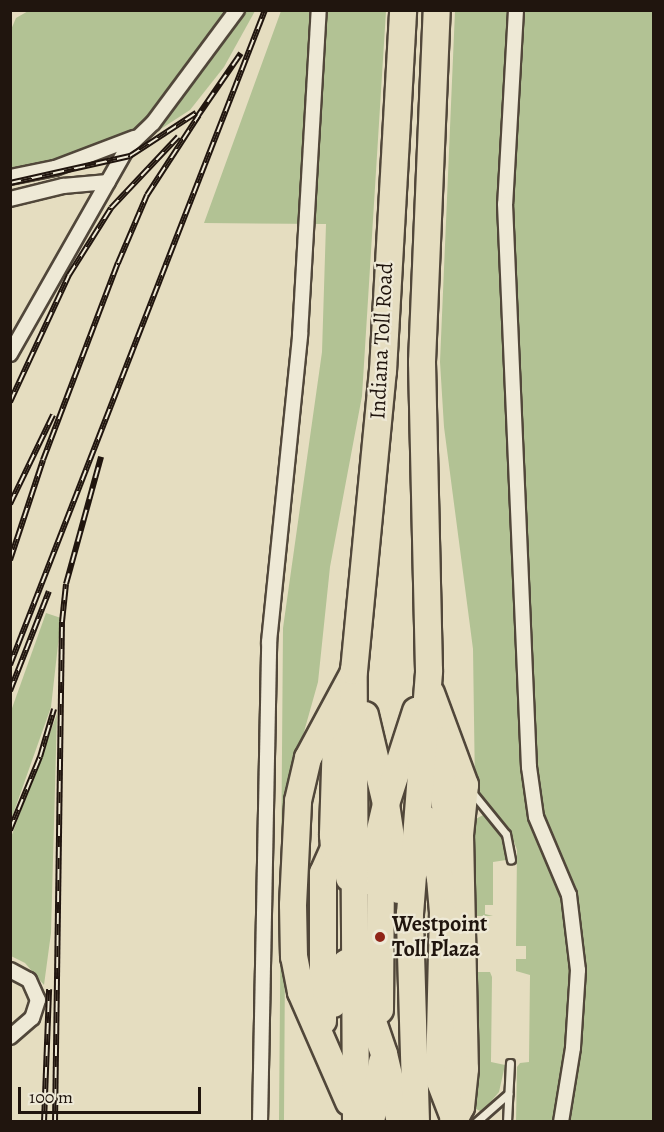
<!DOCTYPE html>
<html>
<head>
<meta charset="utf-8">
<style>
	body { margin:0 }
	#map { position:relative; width:664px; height:1132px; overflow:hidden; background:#e5ddc0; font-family:Alegreya,serif }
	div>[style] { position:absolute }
	.green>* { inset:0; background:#b2c294 }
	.roads { filter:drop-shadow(2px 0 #51473a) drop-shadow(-2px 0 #51473a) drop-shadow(0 2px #51473a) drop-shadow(0 -2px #51473a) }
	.lane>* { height:7px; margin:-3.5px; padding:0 3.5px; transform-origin:3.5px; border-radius:3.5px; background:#eee9d6 }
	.street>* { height:14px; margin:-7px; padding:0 7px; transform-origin:7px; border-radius:7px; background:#eee9d6 }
	.highway>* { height:26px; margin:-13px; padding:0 13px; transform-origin:13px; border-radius:13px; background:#e5ddc0 }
	.rail>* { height:6px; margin-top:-3px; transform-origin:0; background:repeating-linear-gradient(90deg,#eee9d6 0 11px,#20150e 0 22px); box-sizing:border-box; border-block:2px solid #20150e }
	.dots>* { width:16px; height:16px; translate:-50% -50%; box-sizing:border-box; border:3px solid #eee9d6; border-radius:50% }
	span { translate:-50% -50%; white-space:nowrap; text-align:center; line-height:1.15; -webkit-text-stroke:4.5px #eee9d6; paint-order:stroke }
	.street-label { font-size:22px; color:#20150e }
	.poi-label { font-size:22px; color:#20150e; font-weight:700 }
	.left { translate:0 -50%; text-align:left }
	.frame { position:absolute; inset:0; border:12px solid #20150e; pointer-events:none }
	.scale { position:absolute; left:18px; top:1087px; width:183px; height:27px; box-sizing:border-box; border:3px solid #20150e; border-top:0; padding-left:8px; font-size:18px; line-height:21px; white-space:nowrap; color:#20150e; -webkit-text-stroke:4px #eee9d6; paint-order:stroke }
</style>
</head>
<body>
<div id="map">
	<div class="green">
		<i style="clip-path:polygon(30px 10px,228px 11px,145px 126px,64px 161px,11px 171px,10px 32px,16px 18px)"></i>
		<i style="clip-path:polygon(243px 11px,255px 11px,224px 67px,190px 110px,153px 134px)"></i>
		<i style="clip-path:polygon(281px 11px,386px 11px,362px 396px,330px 567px,318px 682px,286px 796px,284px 1121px,279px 1121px,283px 628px,322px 352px,326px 224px,204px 223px)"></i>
		<i style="clip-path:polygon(455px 11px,653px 11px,653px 1121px,516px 1121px,517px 1067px,520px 1063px,529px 1062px,530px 975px,516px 971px,516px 959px,526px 959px,526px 946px,516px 946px,517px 850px,509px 828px,475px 789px,473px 649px,444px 427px,440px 362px)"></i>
		<i style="clip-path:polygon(46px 613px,61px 618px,51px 707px,11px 820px,11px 711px)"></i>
		<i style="clip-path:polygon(57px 714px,51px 933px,44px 985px,25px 963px,11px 956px,10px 840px)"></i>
		<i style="clip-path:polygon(483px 815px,501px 837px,506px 860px,493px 862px,493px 905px,485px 905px,485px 914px,493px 916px,472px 916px,474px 820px)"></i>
		<i style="clip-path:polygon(474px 972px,490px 972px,492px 977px,491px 1062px,505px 1065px,499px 1092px,482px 1112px,472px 1107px)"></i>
	</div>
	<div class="roads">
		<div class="lane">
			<i style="left:471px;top:791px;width:55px;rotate:50.9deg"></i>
			<i style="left:506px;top:834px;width:26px;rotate:79deg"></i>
			<i style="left:476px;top:1122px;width:43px;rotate:-41.2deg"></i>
			<i style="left:507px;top:1122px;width:59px;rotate:-87.1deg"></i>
		</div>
		<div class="street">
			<i style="left:516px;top:10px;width:194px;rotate:93.2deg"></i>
			<i style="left:505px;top:204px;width:564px;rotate:87.56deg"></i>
			<i style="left:529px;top:767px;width:50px;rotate:82deg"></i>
			<i style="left:536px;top:817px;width:85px;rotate:67.1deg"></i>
			<i style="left:569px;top:895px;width:76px;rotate:83.2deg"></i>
			<i style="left:578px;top:970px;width:78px;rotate:93.7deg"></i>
			<i style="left:573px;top:1048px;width:75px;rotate:99.2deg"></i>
			<i style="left:10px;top:177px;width:46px;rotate:-11.3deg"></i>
			<i style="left:55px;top:168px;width:85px;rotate:-20.8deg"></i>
			<i style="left:10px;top:199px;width:55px;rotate:-13.8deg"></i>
			<i style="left:63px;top:186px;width:45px;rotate:-5.1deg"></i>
			<i style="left:10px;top:354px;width:237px;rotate:-60.4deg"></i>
			<i style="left:127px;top:148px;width:36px;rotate:-44deg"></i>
			<i style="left:153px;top:123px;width:141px;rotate:-53.4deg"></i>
			<i style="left:10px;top:970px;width:21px;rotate:28deg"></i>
			<i style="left:29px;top:980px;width:22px;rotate:66deg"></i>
			<i style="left:38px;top:1000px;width:19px;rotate:108deg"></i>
			<i style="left:32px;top:1018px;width:29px;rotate:139deg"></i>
			<i style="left:260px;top:1122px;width:480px;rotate:-88.9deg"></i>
			<i style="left:269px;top:642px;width:309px;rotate:-84.2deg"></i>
			<i style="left:300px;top:335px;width:326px;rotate:-86.7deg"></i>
		</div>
		<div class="highway">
			<i style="left:431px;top:693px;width:98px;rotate:69.7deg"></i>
			<i style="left:465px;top:785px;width:50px;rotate:95.7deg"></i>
			<i style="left:460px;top:835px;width:234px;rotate:88.8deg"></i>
			<i style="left:465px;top:1069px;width:38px;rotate:96deg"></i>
			<i style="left:461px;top:1107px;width:17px;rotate:118deg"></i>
			<i style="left:337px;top:706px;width:129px;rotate:91.8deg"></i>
			<i style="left:333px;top:835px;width:31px;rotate:63deg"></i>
			<i style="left:347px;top:863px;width:15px;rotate:82deg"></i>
			<i style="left:365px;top:715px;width:91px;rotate:76.7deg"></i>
			<i style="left:386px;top:804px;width:87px;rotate:81.4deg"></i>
			<i style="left:436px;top:739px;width:104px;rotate:82.3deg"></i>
			<i style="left:427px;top:820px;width:59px;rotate:77.4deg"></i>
			<i style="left:440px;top:878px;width:34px;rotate:85deg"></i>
			<i style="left:443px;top:912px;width:167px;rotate:91.4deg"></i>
			<i style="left:439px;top:1079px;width:42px;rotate:69deg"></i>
			<i style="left:368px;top:881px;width:79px;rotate:-76.8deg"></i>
			<i style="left:386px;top:804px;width:98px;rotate:-72.1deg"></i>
			<i style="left:367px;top:989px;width:15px;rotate:90deg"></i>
			<i style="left:367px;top:1004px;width:53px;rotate:71.2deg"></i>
			<i style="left:384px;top:1054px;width:70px;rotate:76.8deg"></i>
			<i style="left:333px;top:1004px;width:19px;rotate:-54deg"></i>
			<i style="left:344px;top:989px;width:26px;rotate:-86deg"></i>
			<i style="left:380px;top:1010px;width:149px;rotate:-89.6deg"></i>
			<i style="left:323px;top:1021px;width:148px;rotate:-90deg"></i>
			<i style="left:323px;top:873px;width:27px;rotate:-66deg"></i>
			<i style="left:334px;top:848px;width:13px;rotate:-94deg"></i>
			<i style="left:349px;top:1102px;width:120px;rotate:-113.6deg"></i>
			<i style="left:301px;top:992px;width:36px;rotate:-101deg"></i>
			<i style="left:294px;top:957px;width:52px;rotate:-91.1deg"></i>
			<i style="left:293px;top:905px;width:104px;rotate:-87.2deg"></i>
			<i style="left:298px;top:801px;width:44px;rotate:-76.9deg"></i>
			<i style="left:308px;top:758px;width:95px;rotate:-61.8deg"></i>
			<i style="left:356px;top:1122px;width:451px;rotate:-90.3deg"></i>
			<i style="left:354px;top:671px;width:301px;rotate:-84.5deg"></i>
			<i style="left:383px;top:371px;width:362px;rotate:-86.8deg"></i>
			<i style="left:371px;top:1122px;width:61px;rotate:-79.6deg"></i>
			<i style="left:416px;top:1122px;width:208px;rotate:-91.7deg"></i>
			<i style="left:410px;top:914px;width:244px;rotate:-85.5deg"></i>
			<i style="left:429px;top:671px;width:309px;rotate:-91.3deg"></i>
			<i style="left:422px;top:362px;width:352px;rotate:-87.6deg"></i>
		</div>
	</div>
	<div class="rail">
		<i style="left:195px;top:120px;width:81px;rotate:-55.5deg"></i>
		<i style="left:10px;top:183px;width:123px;rotate:-12.7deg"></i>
		<i style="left:130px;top:156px;width:79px;rotate:-33.1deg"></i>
		<i style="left:10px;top:402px;width:140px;rotate:-65.1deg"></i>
		<i style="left:69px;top:275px;width:79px;rotate:-57.9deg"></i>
		<i style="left:111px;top:208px;width:98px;rotate:-46.7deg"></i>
		<i style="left:10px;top:504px;width:99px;rotate:-64.2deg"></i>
		<i style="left:10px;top:560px;width:105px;rotate:-71.7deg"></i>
		<i style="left:43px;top:460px;width:211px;rotate:-69.2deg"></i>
		<i style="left:118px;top:263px;width:74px;rotate:-66.9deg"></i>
		<i style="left:147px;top:195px;width:95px;rotate:-57deg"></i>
		<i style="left:10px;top:665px;width:703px;rotate:-68.73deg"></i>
		<i style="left:10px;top:691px;width:107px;rotate:-68.7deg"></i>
		<i style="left:10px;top:830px;width:79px;rotate:-67.7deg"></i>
		<i style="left:40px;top:757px;width:50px;rotate:-73.7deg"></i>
		<i style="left:44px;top:1122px;width:133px;rotate:-87.8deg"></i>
		<i style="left:55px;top:1122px;width:500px;rotate:-89.2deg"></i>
		<i style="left:62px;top:622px;width:38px;rotate:-84deg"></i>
		<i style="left:66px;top:584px;width:132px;rotate:-74.6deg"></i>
	</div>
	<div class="dots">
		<i style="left:380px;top:937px;background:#8f2418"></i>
	</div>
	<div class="street-label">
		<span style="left:382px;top:341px;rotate:-87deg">Indiana Toll Road</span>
	</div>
	<div class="poi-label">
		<span class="left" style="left:392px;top:937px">Westpoint<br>Toll Plaza</span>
	</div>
	<div class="frame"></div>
	<div class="scale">100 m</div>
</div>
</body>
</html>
